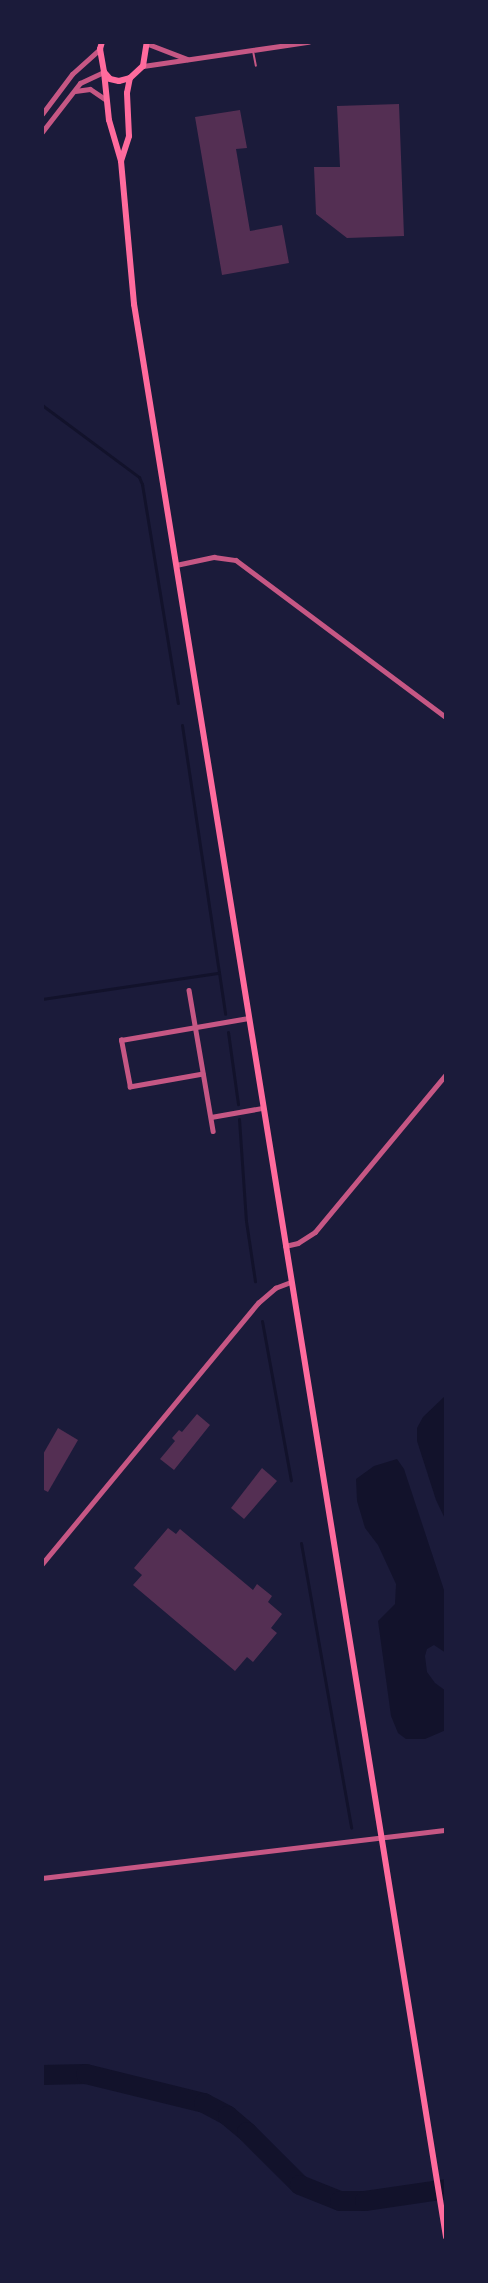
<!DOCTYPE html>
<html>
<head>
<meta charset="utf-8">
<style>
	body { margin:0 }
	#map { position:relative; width:488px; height:2283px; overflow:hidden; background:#1b1b3a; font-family:Raleway,sans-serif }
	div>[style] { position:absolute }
	.water>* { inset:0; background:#12122b }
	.stream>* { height:3px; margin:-1.5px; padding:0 1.5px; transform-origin:1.5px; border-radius:1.5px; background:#12122b }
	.river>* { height:20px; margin:-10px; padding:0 10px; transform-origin:10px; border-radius:10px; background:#12122b }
	.building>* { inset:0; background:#542f53 }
	.service>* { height:2px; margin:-1px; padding:0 1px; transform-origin:1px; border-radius:1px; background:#c65784 }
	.minor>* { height:4.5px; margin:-2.25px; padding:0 2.25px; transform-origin:2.25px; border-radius:2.25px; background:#c65784 }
	.tertiary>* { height:5px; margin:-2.5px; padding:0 2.5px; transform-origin:2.5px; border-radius:2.5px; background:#c65784 }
	.secondary>* { height:6px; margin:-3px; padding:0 3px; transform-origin:3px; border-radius:3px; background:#ff6b9d }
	span { translate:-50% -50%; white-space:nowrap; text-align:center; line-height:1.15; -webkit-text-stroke:6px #1b1b3a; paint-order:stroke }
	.frame { position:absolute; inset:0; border:44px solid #1b1b3a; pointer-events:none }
</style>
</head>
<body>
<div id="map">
	<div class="water">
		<i style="clip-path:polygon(446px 1395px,446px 1521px,436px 1500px,417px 1441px,417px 1428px,423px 1417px)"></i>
		<i style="clip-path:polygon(397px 1459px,404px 1469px,446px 1596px,446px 1653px,434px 1645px,427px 1649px,425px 1656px,427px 1672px,435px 1683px,446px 1691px,446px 1730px,425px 1739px,406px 1739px,398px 1733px,391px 1716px,378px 1621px,395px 1604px,396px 1584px,378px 1545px,365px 1528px,357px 1501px,356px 1479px,374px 1466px)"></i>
	</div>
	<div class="stream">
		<i style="left:42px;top:405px;width:121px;rotate:36.6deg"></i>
		<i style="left:139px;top:477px;width:8px;rotate:67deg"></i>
		<i style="left:142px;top:484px;width:222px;rotate:80.7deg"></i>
		<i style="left:182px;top:725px;width:292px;rotate:81.5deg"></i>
		<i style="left:42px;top:999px;width:179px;rotate:-8.4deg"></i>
		<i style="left:228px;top:1032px;width:73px;rotate:82.1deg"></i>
		<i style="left:239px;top:1119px;width:102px;rotate:86.1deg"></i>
		<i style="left:246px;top:1221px;width:61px;rotate:81.5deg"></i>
		<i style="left:262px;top:1321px;width:162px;rotate:79.7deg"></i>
		<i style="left:301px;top:1543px;width:289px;rotate:80deg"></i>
	</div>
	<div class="river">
		<i style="left:42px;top:2075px;width:44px;rotate:-1.3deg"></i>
		<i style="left:86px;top:2074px;width:122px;rotate:13.8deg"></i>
		<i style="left:204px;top:2103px;width:27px;rotate:28deg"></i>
		<i style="left:228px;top:2116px;width:25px;rotate:40deg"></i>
		<i style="left:247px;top:2132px;width:75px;rotate:45deg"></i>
		<i style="left:300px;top:2185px;width:43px;rotate:21.8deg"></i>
		<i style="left:340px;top:2201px;width:25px"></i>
		<i style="left:365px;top:2201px;width:82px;rotate:-8.4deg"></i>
	</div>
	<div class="building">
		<i style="clip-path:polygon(399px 104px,404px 236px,347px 238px,316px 214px,314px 167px,340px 167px,337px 106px)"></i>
		<i style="clip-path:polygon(240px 110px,247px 148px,236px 149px,250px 231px,282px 225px,289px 263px,222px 275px,195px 117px)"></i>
		<i style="clip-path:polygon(197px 1414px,210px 1425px,174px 1470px,160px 1459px,175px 1441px,172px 1438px,179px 1430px,182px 1432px)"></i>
		<i style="clip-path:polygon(58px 1428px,78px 1440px,48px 1492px,42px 1489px,42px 1456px)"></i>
		<i style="clip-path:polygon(262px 1468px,277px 1481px,244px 1519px,231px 1508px)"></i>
		<i style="clip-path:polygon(168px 1528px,176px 1534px,180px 1529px,253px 1590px,257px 1584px,272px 1596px,268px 1602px,282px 1614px,271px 1628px,277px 1633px,253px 1662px,247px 1657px,235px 1671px,133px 1585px,142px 1575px,134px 1568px)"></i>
	</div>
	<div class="service">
		<i style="left:253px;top:51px;width:15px;rotate:79deg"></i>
	</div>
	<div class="minor">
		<i style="left:176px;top:565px;width:39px;rotate:-12deg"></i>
		<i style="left:214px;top:557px;width:22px;rotate:8deg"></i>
		<i style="left:236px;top:560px;width:262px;rotate:36.8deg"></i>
		<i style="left:189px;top:990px;width:143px;rotate:80.3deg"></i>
		<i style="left:203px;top:1074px;width:74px;rotate:169.9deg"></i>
		<i style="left:130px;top:1087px;width:48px;rotate:-100.8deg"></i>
		<i style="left:121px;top:1040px;width:129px;rotate:-9.8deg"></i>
		<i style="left:211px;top:1117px;width:52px;rotate:-10deg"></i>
		<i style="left:285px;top:1246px;width:13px;rotate:-13deg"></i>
		<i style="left:298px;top:1243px;width:20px;rotate:-33deg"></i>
		<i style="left:315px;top:1232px;width:205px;rotate:-50.3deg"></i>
		<i style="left:42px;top:1564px;width:339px;rotate:-50.4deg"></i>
		<i style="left:258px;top:1303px;width:23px;rotate:-41deg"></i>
		<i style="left:275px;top:1288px;width:17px;rotate:-21deg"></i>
		<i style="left:42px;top:1878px;width:407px;rotate:-6.8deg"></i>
	</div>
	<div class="tertiary">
		<i style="left:148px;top:44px;width:42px;rotate:21deg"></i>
		<i style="left:143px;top:66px;width:167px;rotate:-8.3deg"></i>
		<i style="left:75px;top:91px;width:15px;rotate:-8deg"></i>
		<i style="left:90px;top:89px;width:18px;rotate:34deg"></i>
		<i style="left:42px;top:114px;width:50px;rotate:-53.1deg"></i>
		<i style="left:72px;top:74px;width:38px;rotate:-42deg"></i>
		<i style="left:42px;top:132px;width:62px;rotate:-52.2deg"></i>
		<i style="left:80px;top:83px;width:26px;rotate:-25deg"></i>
	</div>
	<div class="secondary">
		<i style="left:102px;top:42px;width:7px;rotate:106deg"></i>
		<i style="left:100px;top:49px;width:23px;rotate:80deg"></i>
		<i style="left:104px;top:72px;width:9px;rotate:49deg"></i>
		<i style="left:110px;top:79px;width:9px;rotate:13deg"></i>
		<i style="left:119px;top:81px;width:11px;rotate:-15deg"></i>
		<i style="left:130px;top:78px;width:18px;rotate:-43deg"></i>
		<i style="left:143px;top:66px;width:24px;rotate:-81deg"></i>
		<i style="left:104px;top:72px;width:48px;rotate:84.1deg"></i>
		<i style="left:109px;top:120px;width:43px;rotate:73.7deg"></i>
		<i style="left:121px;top:161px;width:144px;rotate:84.8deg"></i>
		<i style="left:134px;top:304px;width:1958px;rotate:80.83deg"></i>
		<i style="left:121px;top:161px;width:26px;rotate:-72deg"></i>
		<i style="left:129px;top:136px;width:43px;rotate:-92.7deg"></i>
		<i style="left:127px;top:93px;width:15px;rotate:-79deg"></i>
	</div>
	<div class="frame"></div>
</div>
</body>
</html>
